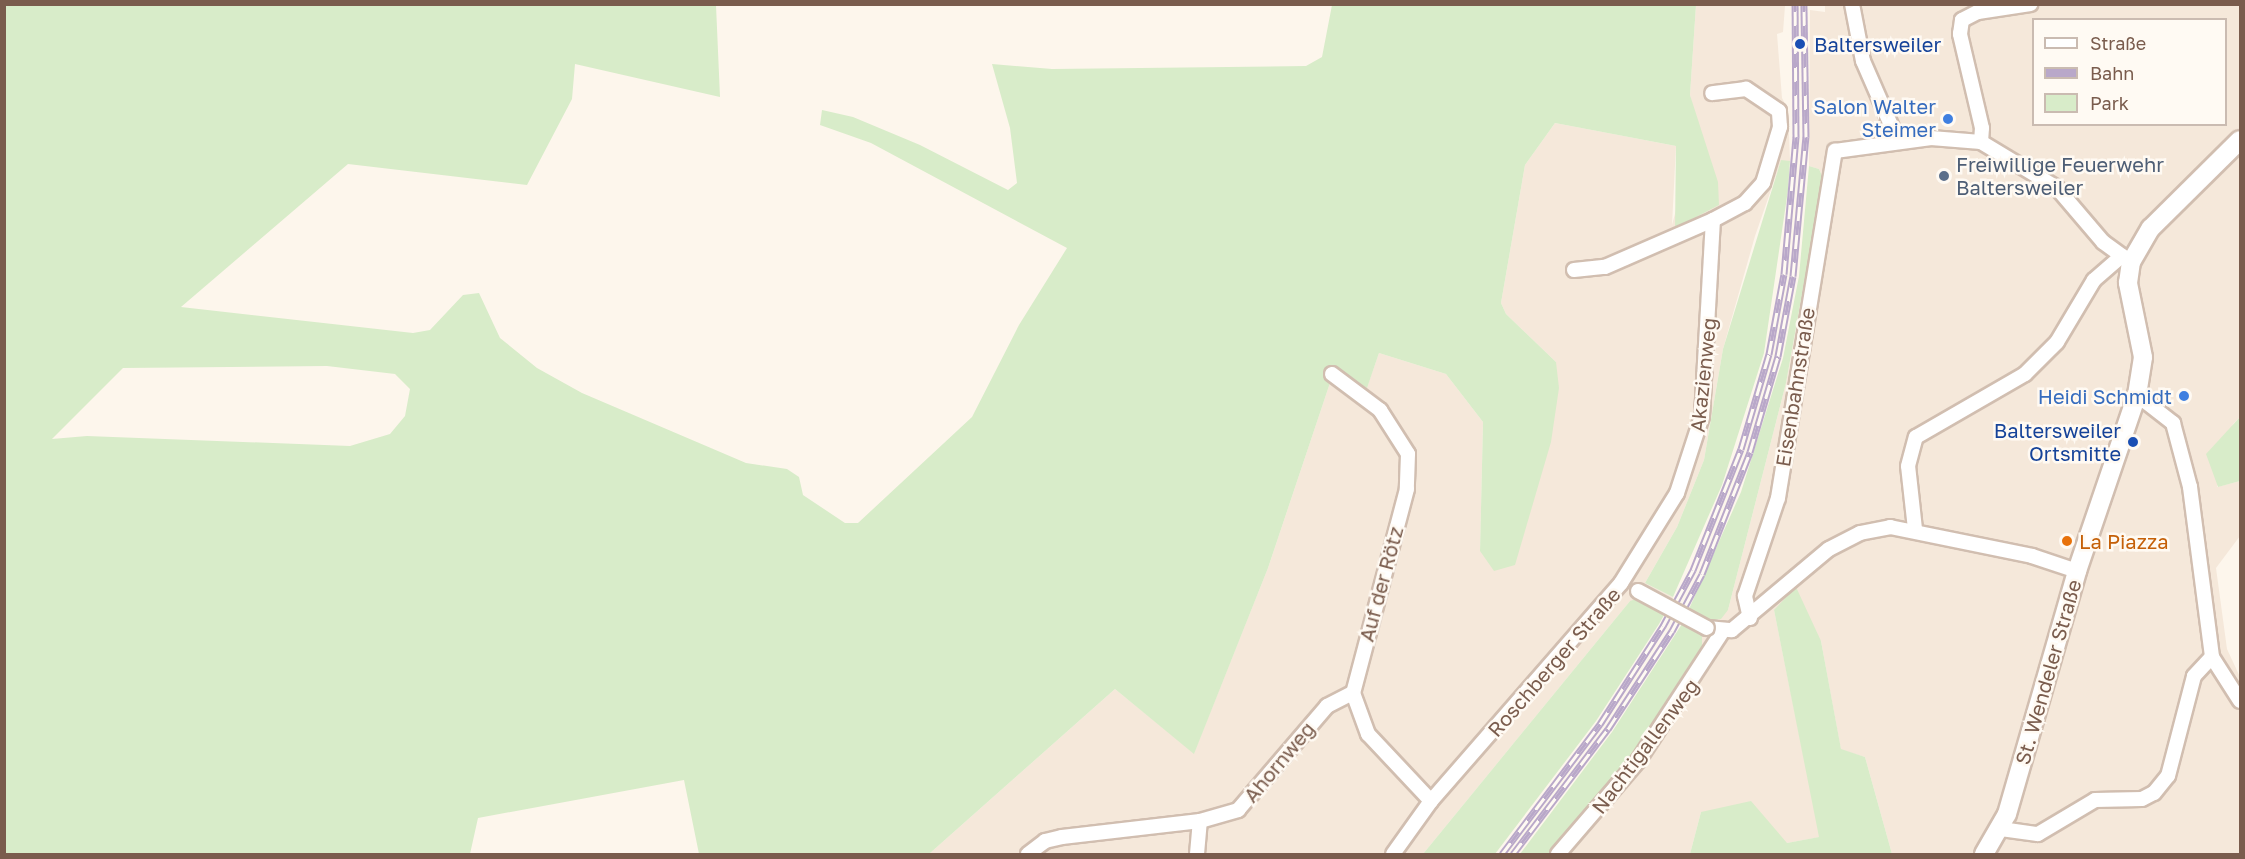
<!DOCTYPE html>
<html>
<head>
<meta charset="utf-8">
<style>
	body { margin:0 }
	#map { position:relative; width:2245px; height:859px; overflow:hidden; background:#fdf6ec; font-family:"Golos Text",sans-serif }
	div>[style] { position:absolute }
	.residential>* { inset:0; background:#f5e8da }
	.green>* { inset:0; background:#d8ecc9 }
	.roads { filter:drop-shadow(2px 0 #d1beb0) drop-shadow(-2px 0 #d1beb0) drop-shadow(0 2px #d1beb0) drop-shadow(0 -2px #d1beb0) }
	.street>* { height:14px; margin:-7px; padding:0 7px; transform-origin:7px; border-radius:7px; background:#fff }
	.secondary>* { height:18px; margin:-9px; padding:0 9px; transform-origin:9px; border-radius:9px; background:#fff }
	.rail>* { height:7px; margin-top:-3.5px; transform-origin:0; background:repeating-linear-gradient(90deg,#fffaf3 0 14px,#b9a8c9 0 28px); box-sizing:border-box; border-block:2px solid #b9a8c9 }
	.bridges { filter:drop-shadow(2px 0 #d1beb0) drop-shadow(-2px 0 #d1beb0) drop-shadow(0 2px #d1beb0) drop-shadow(0 -2px #d1beb0) }
	.street-bridge>* { height:14px; margin:-7px; padding:0 7px; transform-origin:7px; border-radius:7px; background:#fff }
	.dots>* { width:16px; height:16px; translate:-50% -50%; box-sizing:border-box; border:3px solid #fffaf3; border-radius:50% }
	span { translate:-50% -50%; white-space:nowrap; text-align:center; line-height:1.15; -webkit-text-stroke:5px #fffaf3; paint-order:stroke }
	.transit-label { font-size:20px; color:#164399 }
	.left { translate:0 -50%; text-align:left }
	.right { translate:-100% -50%; text-align:right }
	.shop-label { font-size:20px; color:#366cbe }
	.service-label { font-size:20px; color:#4e5e75 }
	.street-label { font-size:20px; color:#7a5c4d }
	.food-label { font-size:20px; color:#c56008 }
	.frame { position:absolute; inset:0; border:6px solid #7a5c4d; pointer-events:none }
	.legend { position:absolute; left:2032px; top:18px; width:195px; height:108px; box-sizing:border-box; background:#fffaf3; border:2px solid #cabbb1; margin:0; padding:8px 10px; list-style:none; font-size:18px; color:#7a5c4d }
	.legend li { display:flex; align-items:center; gap:12px; height:30px }
	.legend b { width:30px; border:2px solid #cabbb1 }
</style>
</head>
<body>
<div id="map">
	<div class="residential">
		<i style="clip-path:polygon(evenodd,1825px 4px,2240px 5px,2240px 417px,2233px 424px,2217px 487px,2240px 481px,2240px 536px,2216px 568px,2227px 649px,2240px 677px,2240px 854px,1892px 854px,1865px 757px,1841px 750px,1821px 641px,1774px 610px,1820px 837px,1787px 843px,1701px 812px,1690px 854px,1550px 854px,1582px 821px,1702px 634px,1682px 624px,1689px 609px,1712px 620px,1728px 610px,1786px 383px,1823px 178px,1819px 169px,1809px 166px,1810px 10px,1825px 12px,1825px 4px,2034px 20px,2226px 20px,2226px 124px,2034px 124px,2034px 20px)"></i>
		<i style="clip-path:polygon(1696px 5px,1785px 6px,1783px 32px,1777px 34px,1782px 98px,1788px 109px,1790px 161px,1781px 161px,1755px 236px,1723px 349px,1704px 460px,1677px 527px,1645px 583px,1673px 597px,1664px 615px,1630px 601px,1423px 854px,929px 854px,1115px 689px,1194px 753px,1268px 568px,1335px 368px,1367px 387px,1379px 353px,1446px 374px,1483px 422px,1480px 551px,1556px 362px,1506px 314px,1501px 303px,1525px 165px,1555px 123px,1676px 146px,1672px 225px,1698px 128px,1690px 95px)"></i>
	</div>
	<div class="green">
		<i style="clip-path:polygon(evenodd,5px 5px,716px 5px,720px 97px,575px 64px,572px 99px,527px 185px,348px 164px,181px 307px,413px 333px,430px 330px,463px 295px,479px 293px,500px 338px,537px 368px,582px 393px,746px 463px,787px 469px,799px 477px,803px 495px,845px 523px,858px 523px,972px 417px,1019px 325px,1067px 248px,871px 143px,820px 125px,822px 110px,853px 117px,920px 145px,1008px 190px,1017px 183px,1010px 128px,992px 64px,1052px 69px,1306px 66px,1322px 57px,1332px 5px,1696px 5px,1690px 95px,1718px 182px,1719px 205px,1675px 228px,1676px 146px,1555px 123px,1525px 165px,1501px 303px,1506px 314px,1556px 362px,1559px 388px,1551px 442px,1515px 565px,1494px 571px,1480px 551px,1483px 422px,1446px 374px,1379px 353px,1367px 388px,1335px 368px,1268px 568px,1194px 754px,1115px 689px,929px 854px,699px 854px,684px 780px,478px 818px,470px 854px,5px 854px,5px 5px,327px 366px,395px 374px,410px 389px,405px 416px,390px 434px,350px 446px,87px 436px,52px 439px,123px 368px,327px 366px)"></i>
		<i style="clip-path:polygon(1781px 160px,1790px 161px,1788px 190px,1764px 353px,1722px 485px,1673px 597px,1645px 583px,1677px 527px,1704px 460px,1723px 349px)"></i>
		<i style="clip-path:polygon(1809px 166px,1819px 169px,1823px 178px,1786px 383px,1728px 610px,1721px 619px,1711px 620px,1689px 609px,1741px 492px,1783px 358px,1799px 276px)"></i>
		<i style="clip-path:polygon(2240px 417px,2240px 481px,2218px 487px,2206px 454px)"></i>
		<i style="clip-path:polygon(1796px 587px,1821px 641px,1841px 749px,1865px 757px,1892px 854px,1690px 854px,1701px 812px,1751px 801px,1787px 843px,1819px 837px,1774px 610px)"></i>
		<i style="clip-path:polygon(1636px 599px,1664px 615px,1659px 624px,1596px 721px,1495px 854px,1423px 854px,1630px 601px)"></i>
		<i style="clip-path:polygon(1682px 624px,1702px 634px,1702px 652px,1630px 762px,1550px 854px,1520px 854px,1612px 732px)"></i>
	</div>
	<div class="roads">
		<div class="street">
			<i style="left:1852px;top:4px;width:58px;rotate:79.1deg"></i>
			<i style="left:1863px;top:61px;width:87px;rotate:66.4deg"></i>
			<i style="left:1981px;top:142px;width:14px;rotate:-86deg"></i>
			<i style="left:1982px;top:128px;width:97px;rotate:-103.2deg"></i>
			<i style="left:1960px;top:34px;width:14px;rotate:-82deg"></i>
			<i style="left:1962px;top:20px;width:18px;rotate:-27deg"></i>
			<i style="left:1978px;top:12px;width:53px;rotate:-8.7deg"></i>
			<i style="left:1574px;top:270px;width:31px;rotate:-6deg"></i>
			<i style="left:1605px;top:267px;width:118px;rotate:-23.5deg"></i>
			<i style="left:1713px;top:220px;width:36px;rotate:-28deg"></i>
			<i style="left:1745px;top:203px;width:27px;rotate:-48deg"></i>
			<i style="left:1763px;top:183px;width:59px;rotate:-73.1deg"></i>
			<i style="left:1780px;top:127px;width:16px;rotate:-94deg"></i>
			<i style="left:1779px;top:111px;width:40px;rotate:-146deg"></i>
			<i style="left:1746px;top:89px;width:34px;rotate:173deg"></i>
			<i style="left:1332px;top:374px;width:60px;rotate:36.9deg"></i>
			<i style="left:1380px;top:410px;width:52px;rotate:57.5deg"></i>
			<i style="left:1408px;top:454px;width:35px;rotate:92deg"></i>
			<i style="left:1407px;top:489px;width:211px;rotate:104.8deg"></i>
			<i style="left:1353px;top:693px;width:44px;rotate:69.9deg"></i>
			<i style="left:1368px;top:734px;width:92px;rotate:46.8deg"></i>
			<i style="left:2137px;top:395px;width:46px;rotate:37.9deg"></i>
			<i style="left:2173px;top:423px;width:66px;rotate:75.1deg"></i>
			<i style="left:2190px;top:487px;width:171px;rotate:82.6deg"></i>
			<i style="left:2212px;top:657px;width:52px;rotate:57.5deg"></i>
			<i style="left:1915px;top:529px;width:63px;rotate:-96.3deg"></i>
			<i style="left:1908px;top:466px;width:30px;rotate:-75deg"></i>
			<i style="left:1916px;top:437px;width:126px;rotate:-30deg"></i>
			<i style="left:2025px;top:374px;width:45px;rotate:-45deg"></i>
			<i style="left:2057px;top:342px;width:72px;rotate:-59.2deg"></i>
			<i style="left:2094px;top:280px;width:37px;rotate:-41deg"></i>
			<i style="left:1750px;top:618px;width:23px;rotate:-103deg"></i>
			<i style="left:1745px;top:596px;width:103px;rotate:-71.4deg"></i>
			<i style="left:1778px;top:498px;width:352px;rotate:-80.7deg"></i>
			<i style="left:1835px;top:151px;width:97px;rotate:-7.7deg"></i>
			<i style="left:1931px;top:138px;width:50px;rotate:4.6deg"></i>
			<i style="left:1981px;top:142px;width:89px;rotate:31.2deg"></i>
			<i style="left:2057px;top:188px;width:71px;rotate:49.6deg"></i>
			<i style="left:2103px;top:242px;width:34px;rotate:36deg"></i>
			<i style="left:1707px;top:628px;width:25px;rotate:5deg"></i>
			<i style="left:1732px;top:630px;width:126px;rotate:-39.9deg"></i>
			<i style="left:1829px;top:549px;width:35px;rotate:-27deg"></i>
			<i style="left:1860px;top:533px;width:31px;rotate:-11deg"></i>
			<i style="left:1890px;top:527px;width:145px;rotate:11.5deg"></i>
			<i style="left:2032px;top:556px;width:47px;rotate:18.4deg"></i>
			<i style="left:2001px;top:829px;width:37px;rotate:8deg"></i>
			<i style="left:2038px;top:834px;width:66px;rotate:-30.8deg"></i>
			<i style="left:2095px;top:800px;width:47px;rotate:-1.2deg"></i>
			<i style="left:2142px;top:799px;width:13px;rotate:-27deg"></i>
			<i style="left:2154px;top:793px;width:22px;rotate:-51deg"></i>
			<i style="left:2168px;top:776px;width:103px;rotate:-75.4deg"></i>
			<i style="left:2194px;top:676px;width:26px;rotate:-47deg"></i>
			<i style="left:1028px;top:854px;width:21px;rotate:-37deg"></i>
			<i style="left:1045px;top:841px;width:17px;rotate:-13deg"></i>
			<i style="left:1062px;top:837px;width:139px;rotate:-6.6deg"></i>
			<i style="left:1200px;top:821px;width:40px;rotate:-16deg"></i>
			<i style="left:1238px;top:810px;width:137px;rotate:-49.4deg"></i>
			<i style="left:1327px;top:706px;width:29px;rotate:-27deg"></i>
			<i style="left:1197px;top:854px;width:33px;rotate:-85deg"></i>
			<i style="left:1393px;top:854px;width:65px;rotate:-54.4deg"></i>
			<i style="left:1431px;top:801px;width:289px;rotate:-48.9deg"></i>
			<i style="left:1621px;top:583px;width:106px;rotate:-58.1deg"></i>
			<i style="left:1677px;top:493px;width:81px;rotate:-72deg"></i>
			<i style="left:1702px;top:416px;width:196px;rotate:-86.8deg"></i>
			<i style="left:1558px;top:854px;width:123px;rotate:-49.3deg"></i>
			<i style="left:1638px;top:761px;width:154px;rotate:-56.9deg"></i>
		</div>
		<div class="secondary">
			<i style="left:1984px;top:854px;width:46px;rotate:-60.1deg"></i>
			<i style="left:2007px;top:814px;width:253px;rotate:-73.9deg"></i>
			<i style="left:2077px;top:571px;width:186px;rotate:-71.2deg"></i>
			<i style="left:2137px;top:395px;width:38px;rotate:-81deg"></i>
			<i style="left:2143px;top:357px;width:76px;rotate:-101.5deg"></i>
			<i style="left:2128px;top:283px;width:21px;rotate:-82deg"></i>
			<i style="left:2131px;top:262px;width:39px;rotate:-60deg"></i>
			<i style="left:2151px;top:228px;width:125px;rotate:-44.7deg"></i>
		</div>
	</div>
	<div class="rail">
		<i style="left:1502px;top:854px;width:163px;rotate:-53deg"></i>
		<i style="left:1600px;top:724px;width:117px;rotate:-57.3deg"></i>
		<i style="left:1663px;top:626px;width:64px;rotate:-61.8deg"></i>
		<i style="left:1693px;top:570px;width:130px;rotate:-68.4deg"></i>
		<i style="left:1741px;top:449px;width:99px;rotate:-73.6deg"></i>
		<i style="left:1769px;top:354px;width:81px;rotate:-79.4deg"></i>
		<i style="left:1784px;top:274px;width:138px;rotate:-85deg"></i>
		<i style="left:1796px;top:137px;width:133px;rotate:-90.4deg"></i>
		<i style="left:1513px;top:854px;width:157px;rotate:-52.8deg"></i>
		<i style="left:1608px;top:729px;width:117px;rotate:-56.9deg"></i>
		<i style="left:1672px;top:631px;width:64px;rotate:-62.2deg"></i>
		<i style="left:1702px;top:574px;width:131px;rotate:-68.5deg"></i>
		<i style="left:1750px;top:452px;width:100px;rotate:-73.7deg"></i>
		<i style="left:1778px;top:356px;width:81px;rotate:-79.4deg"></i>
		<i style="left:1793px;top:276px;width:140px;rotate:-84.7deg"></i>
		<i style="left:1806px;top:137px;width:133px;rotate:-90.9deg"></i>
	</div>
	<div class="bridges">
		<div class="street-bridge">
			<i style="left:1638px;top:591px;width:78px;rotate:28.2deg"></i>
		</div>
	</div>
	<div class="dots">
		<i style="left:1800px;top:44px;background:#1a4fb4"></i>
		<i style="left:1948px;top:119px;background:#3f7fe0"></i>
		<i style="left:1944px;top:176px;background:#5c6f8a"></i>
		<i style="left:2184px;top:396px;background:#3f7fe0"></i>
		<i style="left:2133px;top:442px;background:#1a4fb4"></i>
		<i style="left:2067px;top:541px;background:#e8710a"></i>
	</div>
	<div class="transit-label">
		<span class="left" style="left:1814px;top:44px">Baltersweiler</span>
		<span class="right" style="left:2121px;top:442px">Baltersweiler<br>Ortsmitte</span>
	</div>
	<div class="shop-label">
		<span class="right" style="left:1936px;top:118px">Salon Walter<br>Steimer</span>
		<span class="right" style="left:2172px;top:396px">Heidi Schmidt</span>
	</div>
	<div class="service-label">
		<span class="left" style="left:1956px;top:176px">Freiwillige Feuerwehr<br>Baltersweiler</span>
	</div>
	<div class="street-label">
		<span style="left:1703px;top:375px;rotate:-84deg">Akazienweg</span>
		<span style="left:1795px;top:387px;rotate:-81deg">Eisenbahnstraße</span>
		<span style="left:1381px;top:584px;rotate:-75deg">Auf der Rötz</span>
		<span style="left:1554px;top:662px;rotate:-49deg">Roschberger Straße</span>
		<span style="left:2048px;top:672px;rotate:-74deg">St. Wendeler Straße</span>
		<span style="left:1645px;top:746px;rotate:-53deg">Nachtigallenweg</span>
		<span style="left:1279px;top:762px;rotate:-50deg">Ahornweg</span>
	</div>
	<div class="food-label">
		<span class="left" style="left:2079px;top:541px">La Piazza</span>
	</div>
	<div class="frame"></div>
	<ul class="legend">
	<li><b style="height:8px;background:#fff"></b>Straße</li>
	<li><b style="height:8px;background:#b9a8c9"></b>Bahn</li>
	<li><b style="height:16px;background:#d8ecc9"></b>Park</li>
	</ul>
</div>
</body>
</html>
